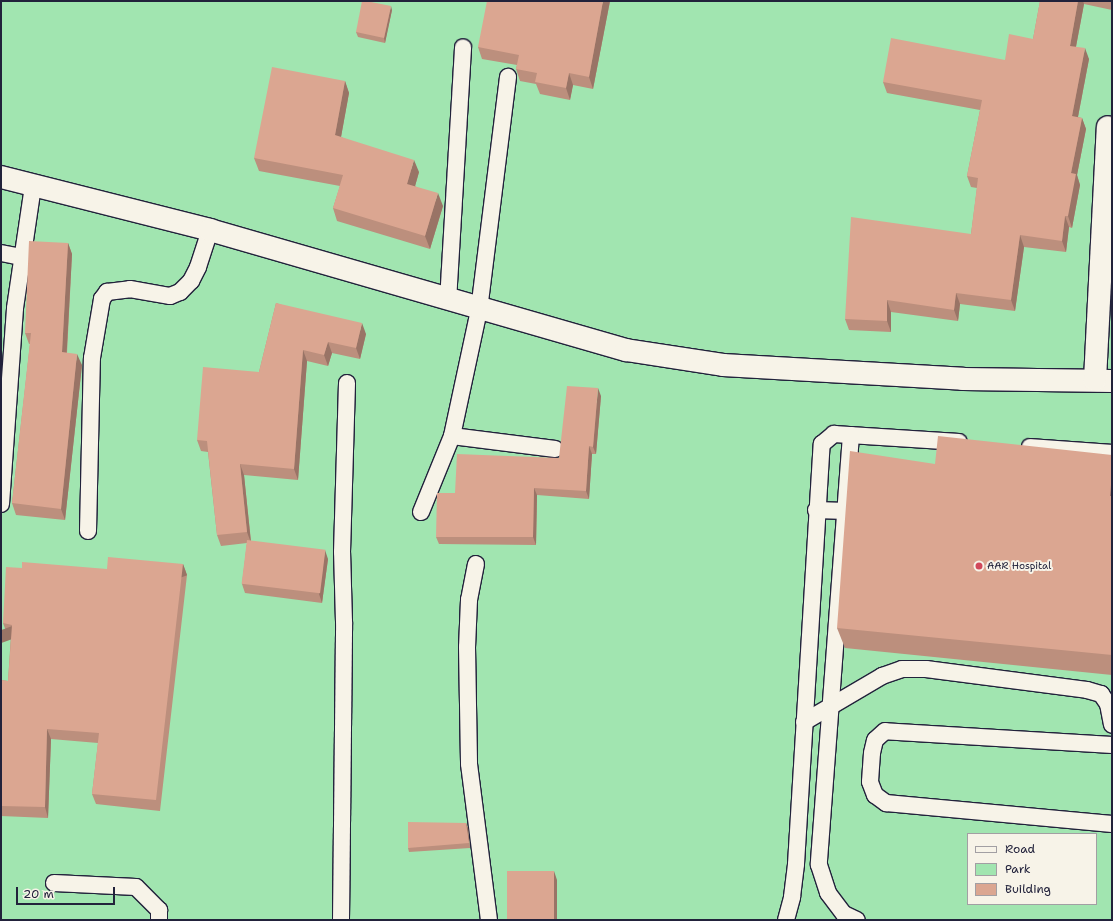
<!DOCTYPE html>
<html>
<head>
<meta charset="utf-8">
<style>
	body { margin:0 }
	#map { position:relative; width:1113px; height:921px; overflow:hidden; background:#f7f3e8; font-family:"Shantell Sans",sans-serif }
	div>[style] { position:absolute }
	.green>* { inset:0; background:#a1e5b0 }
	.roads { filter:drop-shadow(1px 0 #22223b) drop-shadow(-1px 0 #22223b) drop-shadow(0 1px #22223b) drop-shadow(0 -1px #22223b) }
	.service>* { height:16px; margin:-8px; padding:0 8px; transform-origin:8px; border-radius:8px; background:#f7f3e8 }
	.minor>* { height:22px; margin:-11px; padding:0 11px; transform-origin:11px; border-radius:11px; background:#f7f3e8 }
	.wall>* { inset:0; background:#bc8f7d }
	.shaded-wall>* { inset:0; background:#997466; transform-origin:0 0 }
	.building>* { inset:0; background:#dba691; transform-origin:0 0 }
	.dots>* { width:11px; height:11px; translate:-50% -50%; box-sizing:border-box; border:2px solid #f7f3e8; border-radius:50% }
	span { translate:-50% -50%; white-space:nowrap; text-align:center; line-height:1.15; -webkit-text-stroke:4px #f7f3e8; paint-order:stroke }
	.poi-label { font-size:10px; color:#22223b }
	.left { translate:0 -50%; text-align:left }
	.frame { position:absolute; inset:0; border:2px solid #22223b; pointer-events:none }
	.legend { position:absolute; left:967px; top:833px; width:130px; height:72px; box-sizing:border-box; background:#f7f3e8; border:1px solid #a29fa3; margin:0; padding:5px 7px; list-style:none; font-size:12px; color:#22223b }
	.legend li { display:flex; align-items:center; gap:8px; height:20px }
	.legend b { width:20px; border:1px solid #a29fa3 }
	.scale { position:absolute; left:16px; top:887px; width:99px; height:18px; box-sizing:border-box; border:2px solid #22223b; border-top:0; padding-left:5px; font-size:12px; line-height:14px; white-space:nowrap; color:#22223b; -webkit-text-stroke:3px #f7f3e8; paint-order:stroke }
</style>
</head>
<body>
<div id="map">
	<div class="green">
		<i style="clip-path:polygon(evenodd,1px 1px,1112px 1px,1112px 920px,1px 920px,1px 1px,968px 834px,1096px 834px,1096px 904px,968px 904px,968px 834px)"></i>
	</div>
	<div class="roads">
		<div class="service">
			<i style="left:1px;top:253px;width:20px;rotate:11deg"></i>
			<i style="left:448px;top:301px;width:254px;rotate:-86.6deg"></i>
			<i style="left:851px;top:435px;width:431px;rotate:94.3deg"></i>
			<i style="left:819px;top:865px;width:29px;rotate:72deg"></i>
			<i style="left:828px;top:893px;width:26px;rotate:53deg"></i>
			<i style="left:844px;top:914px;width:14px;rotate:25deg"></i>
			<i style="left:452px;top:436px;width:104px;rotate:7.2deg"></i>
			<i style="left:1030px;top:447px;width:82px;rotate:4.2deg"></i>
			<i style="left:1px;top:504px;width:196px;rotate:-85.9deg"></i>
			<i style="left:15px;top:308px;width:123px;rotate:-81.6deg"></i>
			<i style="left:816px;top:510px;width:30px;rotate:2deg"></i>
			<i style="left:421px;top:512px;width:82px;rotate:-67.8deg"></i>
			<i style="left:452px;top:436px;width:129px;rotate:-77.9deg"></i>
			<i style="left:479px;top:310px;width:235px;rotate:-82.9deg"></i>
			<i style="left:88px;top:531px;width:173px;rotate:-88.7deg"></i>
			<i style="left:92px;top:358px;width:60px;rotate:-80.4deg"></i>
			<i style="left:102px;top:299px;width:9px;rotate:-54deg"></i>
			<i style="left:107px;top:292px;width:23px;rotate:-7deg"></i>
			<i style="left:130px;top:289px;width:41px;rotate:9.9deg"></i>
			<i style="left:170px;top:296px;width:11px;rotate:-22deg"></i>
			<i style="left:180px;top:292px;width:16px;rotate:-45deg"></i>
			<i style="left:191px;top:281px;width:16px;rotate:-63deg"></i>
			<i style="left:198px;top:267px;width:39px;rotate:-72deg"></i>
			<i style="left:476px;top:564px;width:37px;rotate:101deg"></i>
			<i style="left:469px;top:600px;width:47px;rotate:92.4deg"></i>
			<i style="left:467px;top:647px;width:117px;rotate:89deg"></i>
			<i style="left:469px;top:764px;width:157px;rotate:82.7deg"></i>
			<i style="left:804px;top:722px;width:91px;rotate:-30.5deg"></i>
			<i style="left:882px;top:676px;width:21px;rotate:-19deg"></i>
			<i style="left:902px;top:669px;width:24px"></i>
			<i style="left:926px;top:669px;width:162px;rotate:7.4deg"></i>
			<i style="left:1087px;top:690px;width:15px;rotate:16deg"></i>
			<i style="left:1101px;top:694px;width:12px;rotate:55deg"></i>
			<i style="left:1108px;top:704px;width:21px;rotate:79deg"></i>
			<i style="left:1112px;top:745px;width:227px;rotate:-176.5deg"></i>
			<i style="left:885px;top:731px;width:13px;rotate:138deg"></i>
			<i style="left:875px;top:740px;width:13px;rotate:103deg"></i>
			<i style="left:872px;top:753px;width:29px;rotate:94deg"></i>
			<i style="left:870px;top:782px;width:14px;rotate:69deg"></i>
			<i style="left:875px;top:795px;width:14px;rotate:36deg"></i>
			<i style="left:886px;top:803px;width:227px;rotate:5.3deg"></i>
			<i style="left:54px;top:883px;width:82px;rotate:2.8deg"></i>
			<i style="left:136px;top:887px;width:33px;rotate:45deg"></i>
			<i style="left:159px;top:910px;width:10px;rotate:90deg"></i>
			<i style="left:341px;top:920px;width:298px;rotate:-89.4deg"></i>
			<i style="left:344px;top:622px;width:70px;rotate:-91.6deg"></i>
			<i style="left:342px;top:552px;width:169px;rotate:-88.3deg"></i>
			<i style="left:786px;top:920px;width:24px;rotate:-75deg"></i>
			<i style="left:792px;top:897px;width:33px;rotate:-83deg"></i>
			<i style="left:796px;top:864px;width:421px;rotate:-86.5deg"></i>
			<i style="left:822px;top:444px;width:16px;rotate:-40deg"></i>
			<i style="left:834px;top:434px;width:125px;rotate:3.7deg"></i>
		</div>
		<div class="minor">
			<i style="left:1px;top:177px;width:216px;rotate:14.2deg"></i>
			<i style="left:210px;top:230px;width:433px;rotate:16.1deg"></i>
			<i style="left:626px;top:350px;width:98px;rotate:8.8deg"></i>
			<i style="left:723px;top:365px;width:240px;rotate:3.3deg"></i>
			<i style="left:963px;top:379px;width:149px;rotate:0.8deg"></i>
			<i style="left:1095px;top:380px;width:253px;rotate:-87.1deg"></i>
		</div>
	</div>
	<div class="wall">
		<i style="clip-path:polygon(610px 1px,593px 89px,573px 85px,570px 100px,540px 94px,536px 84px,520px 81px,516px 69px,517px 65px,482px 59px,478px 47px)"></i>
		<i style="clip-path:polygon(1040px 1px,1112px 1px,1112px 10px,1084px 4px,1076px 47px,1089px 59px,1078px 117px,1082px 118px,1086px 129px,1077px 175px,1080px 185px,1072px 228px,1069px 227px,1066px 252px,1024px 247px,1015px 311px,960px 304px,958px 321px,891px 312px,891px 332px,849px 330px,845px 319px,971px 234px,977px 188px,971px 187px,967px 176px,980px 110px,887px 93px,883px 82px,1005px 60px,1033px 39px)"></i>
		<i style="clip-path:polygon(392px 10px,385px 43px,358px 37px,356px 32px)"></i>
		<i style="clip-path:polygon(345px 81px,349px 93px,341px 137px,419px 172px,415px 186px,443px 206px,430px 249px,337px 221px,333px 208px,340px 186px,259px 171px,254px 158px)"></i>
		<i style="clip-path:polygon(68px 243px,72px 254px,67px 353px,82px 365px,65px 520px,16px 515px,12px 503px,30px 344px,29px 344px,25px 333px)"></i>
		<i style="clip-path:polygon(276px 303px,366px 334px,360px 359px,332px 353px,328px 366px,307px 361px,298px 480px,244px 475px,251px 541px,328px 559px,322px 603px,245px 593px,242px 584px,247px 543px,221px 546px,217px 535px,208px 452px,201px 451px,197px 440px,259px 372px)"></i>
		<i style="clip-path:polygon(601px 396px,596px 454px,592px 454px,589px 499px,537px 495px,536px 545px,439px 544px,436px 537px,455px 493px,559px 458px)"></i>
		<i style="clip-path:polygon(1112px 455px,1112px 675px,845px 648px,837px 628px)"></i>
		<i style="clip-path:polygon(183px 564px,187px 575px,160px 811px,96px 804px,92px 794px,98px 743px,51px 739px,48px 818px,1px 816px,1px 680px,8px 681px,11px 635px,7px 634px,3px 623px,107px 569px)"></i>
		<i style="clip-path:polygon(466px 823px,468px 828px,470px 848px,409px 852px,408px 848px)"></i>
	</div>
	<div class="shaded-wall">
		<i style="clip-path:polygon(603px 1px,610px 1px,593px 89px,589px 77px)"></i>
		<i style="clip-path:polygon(1078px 1px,1083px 1px,1084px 4px,1074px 57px,1070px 46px)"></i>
		<i style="clip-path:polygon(391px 6px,392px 10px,385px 43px,384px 38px)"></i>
		<i style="clip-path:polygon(1085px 48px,1089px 59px,1076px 127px,1072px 116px)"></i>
		<i style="clip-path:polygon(569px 73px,573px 85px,570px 100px,566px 88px)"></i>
		<i style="clip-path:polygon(345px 81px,349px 93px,339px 148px,335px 135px)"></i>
		<i style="clip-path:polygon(1082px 118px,1086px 129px,1077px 175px,1080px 185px,1072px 228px,1068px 216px,1071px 173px)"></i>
		<i style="clip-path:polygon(414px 160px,419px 172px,412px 197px,407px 184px)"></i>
		<i style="clip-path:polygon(438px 193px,443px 206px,430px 249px,425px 236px)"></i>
		<i style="clip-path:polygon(1065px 216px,1069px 227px,1066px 252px,1062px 241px)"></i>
		<i style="clip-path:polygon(1020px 235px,1024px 247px,1015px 311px,1011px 300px)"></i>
		<i style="clip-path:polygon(68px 243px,72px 254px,66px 364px,62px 352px)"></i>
		<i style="clip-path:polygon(956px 293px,960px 304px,958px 321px,954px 310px)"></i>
		<i style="clip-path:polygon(887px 300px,891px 312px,891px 332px,887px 321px)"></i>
		<i style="clip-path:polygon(362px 323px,366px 334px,360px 359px,356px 348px)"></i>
		<i style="clip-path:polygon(328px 342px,332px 353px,328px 366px,324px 355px)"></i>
		<i style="clip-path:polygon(303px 350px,307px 361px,298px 480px,294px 469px)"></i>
		<i style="clip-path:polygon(77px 354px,82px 365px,65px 520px,61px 509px)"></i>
		<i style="clip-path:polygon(598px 388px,601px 396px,596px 454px,593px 447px)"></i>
		<i style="clip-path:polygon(589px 446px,592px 454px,589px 499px,586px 491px)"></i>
		<i style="clip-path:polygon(240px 464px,244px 475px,251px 543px,247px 532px)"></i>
		<i style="clip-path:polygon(1112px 473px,1112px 502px,1110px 496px)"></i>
		<i style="clip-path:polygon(534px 488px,537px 495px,536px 545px,533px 537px)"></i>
		<i style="clip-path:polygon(325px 550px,328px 559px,322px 603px,319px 594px)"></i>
		<i style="left:183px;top:564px;width:12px;height:238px;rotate:70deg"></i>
		<i style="clip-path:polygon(47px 729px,51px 739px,48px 818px,45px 807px)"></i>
		<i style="clip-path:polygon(466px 823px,468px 828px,470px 848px,469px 843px)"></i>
		<i style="clip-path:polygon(554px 871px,557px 880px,557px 920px,554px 920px)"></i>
	</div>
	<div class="building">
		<i style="clip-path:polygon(362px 1px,366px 1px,391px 6px,384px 38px,356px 32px)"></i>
		<i style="clip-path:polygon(487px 1px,603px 1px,589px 77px,569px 73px,566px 88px,535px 82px,537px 73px,516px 69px,519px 55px,478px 47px)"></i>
		<i style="clip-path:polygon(1040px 1px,1078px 1px,1070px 46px,1085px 48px,1072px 116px,1082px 118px,1071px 173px,1076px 174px,1068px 216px,1065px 216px,1062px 241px,1020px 235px,1011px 300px,956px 293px,954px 310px,887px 300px,887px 321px,845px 319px,851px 217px,971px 234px,978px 178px,967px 176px,982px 100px,883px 82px,891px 38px,1005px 60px,1009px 34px,1033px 39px)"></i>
		<i style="clip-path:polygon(272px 67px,345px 81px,335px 135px,414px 160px,407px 184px,438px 193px,425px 236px,333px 208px,343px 175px,254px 158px)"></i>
		<i style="clip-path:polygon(29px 241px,68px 243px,62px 352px,77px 354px,61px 509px,12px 503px,31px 333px,25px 333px)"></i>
		<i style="clip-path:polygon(276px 303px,362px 323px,356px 348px,328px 342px,324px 355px,303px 350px,294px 469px,240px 464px,247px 532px,217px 535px,207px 441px,197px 440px,203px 367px,259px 372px)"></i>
		<i style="clip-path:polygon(567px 386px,598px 388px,593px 447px,589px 446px,586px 491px,534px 488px,533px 537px,436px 537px,437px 493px,455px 493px,457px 454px,559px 458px)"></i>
		<i style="clip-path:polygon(938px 436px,1112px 455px,1112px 473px,1110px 496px,1112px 496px,1112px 655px,837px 628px,850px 451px,935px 464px)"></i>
		<i style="left:247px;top:540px;width:79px;height:44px;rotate:7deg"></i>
		<i style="clip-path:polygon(108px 557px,183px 564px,156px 800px,92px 794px,99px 733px,47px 729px,45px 807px,1px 806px,1px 680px,8px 681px,12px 625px,3px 623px,6px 567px,22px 568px,22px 562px,107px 569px)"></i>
		<i style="clip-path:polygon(408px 822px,466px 823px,469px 843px,408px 848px)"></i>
		<i style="left:507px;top:871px;width:47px;height:49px"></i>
	</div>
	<div class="dots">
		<i style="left:979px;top:566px;background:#d1495b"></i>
	</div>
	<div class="poi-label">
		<span class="left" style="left:987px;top:566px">AAR Hospital</span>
	</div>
	<div class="frame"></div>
	<ul class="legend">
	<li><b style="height:5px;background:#f7f3e8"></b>Road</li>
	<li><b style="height:11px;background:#a1e5b0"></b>Park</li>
	<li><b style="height:11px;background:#dba691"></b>Building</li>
	</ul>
	<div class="scale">20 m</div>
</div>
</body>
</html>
